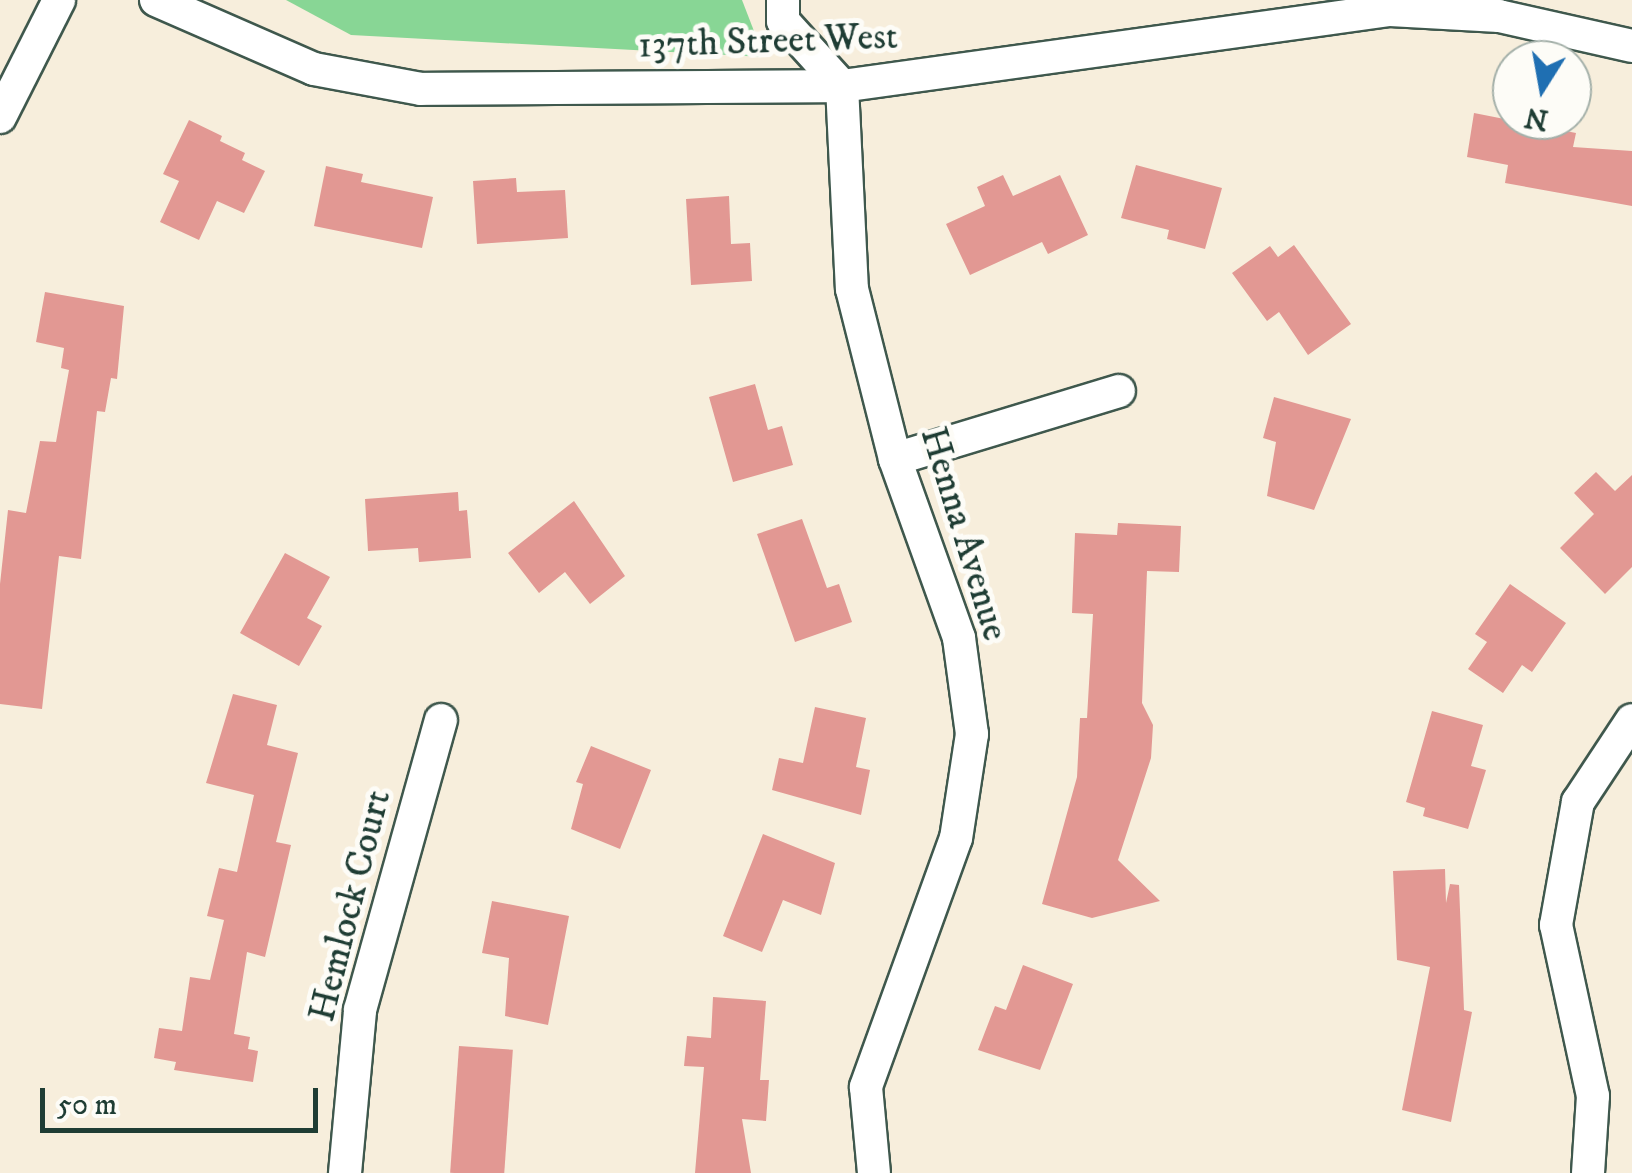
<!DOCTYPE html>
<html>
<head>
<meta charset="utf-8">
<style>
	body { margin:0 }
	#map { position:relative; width:1632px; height:1173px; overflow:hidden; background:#f7eedc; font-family:"IM FELL DW Pica",serif }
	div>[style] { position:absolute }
	.green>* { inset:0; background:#88d695 }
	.building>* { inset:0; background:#e29893; transform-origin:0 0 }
	.roads { filter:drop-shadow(2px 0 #3f584d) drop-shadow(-2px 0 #3f584d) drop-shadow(0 2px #3f584d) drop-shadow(0 -2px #3f584d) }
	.minor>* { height:32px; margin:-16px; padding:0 16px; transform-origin:16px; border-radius:16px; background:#fff }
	span { translate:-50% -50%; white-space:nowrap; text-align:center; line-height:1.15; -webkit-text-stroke:10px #fdfcf7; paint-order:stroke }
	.street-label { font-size:38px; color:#1f3d34 }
	.north { position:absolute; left:1492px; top:40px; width:100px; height:100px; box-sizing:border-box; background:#fdfcf7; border:2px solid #a4b0a9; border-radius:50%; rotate:191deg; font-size:28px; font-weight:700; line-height:40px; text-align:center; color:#1f3d34 }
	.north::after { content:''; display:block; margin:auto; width:35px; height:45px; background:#1f6fb2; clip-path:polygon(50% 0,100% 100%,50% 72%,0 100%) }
	.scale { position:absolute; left:40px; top:1088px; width:278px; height:45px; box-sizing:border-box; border:5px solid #1f3d34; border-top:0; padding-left:12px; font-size:30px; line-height:35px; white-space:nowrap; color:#1f3d34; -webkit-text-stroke:8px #fdfcf7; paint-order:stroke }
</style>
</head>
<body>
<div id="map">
	<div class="green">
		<i style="clip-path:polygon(286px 0,742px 0,764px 57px,351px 35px)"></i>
	</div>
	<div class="building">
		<i style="clip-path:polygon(1474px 113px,1576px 133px,1573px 147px,1632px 151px,1632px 206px,1505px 183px,1508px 165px,1467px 157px)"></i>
		<i style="clip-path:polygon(189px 120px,222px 136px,220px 141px,245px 153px,242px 160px,265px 171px,244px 213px,217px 201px,199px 240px,160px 222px,179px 181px,163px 174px)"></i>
		<i style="clip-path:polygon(1136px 165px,1222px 188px,1205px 249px,1167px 239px,1169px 230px,1121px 218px)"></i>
		<i style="clip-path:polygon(326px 166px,363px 174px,361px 182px,433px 197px,422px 248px,314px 226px)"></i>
		<i style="clip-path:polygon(1003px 175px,1013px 196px,1060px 175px,1088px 235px,1048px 254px,1042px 242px,970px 275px,946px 224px,985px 206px,977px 187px)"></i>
		<i style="clip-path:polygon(516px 178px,517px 192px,565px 190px,568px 238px,477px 244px,473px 181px)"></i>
		<i style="clip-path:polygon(729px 196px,731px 244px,750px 243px,752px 281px,691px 285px,686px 199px)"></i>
		<i style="clip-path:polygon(1294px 245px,1351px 324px,1308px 355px,1279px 312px,1267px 321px,1232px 273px,1270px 246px,1278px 257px)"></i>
		<i style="clip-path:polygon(45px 292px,124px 306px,117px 379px,111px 378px,105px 412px,97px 411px,81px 559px,59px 556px,42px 709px,0 704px,0 584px,8px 510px,26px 513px,40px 441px,56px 442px,69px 370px,61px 368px,64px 348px,36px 342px)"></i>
		<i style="clip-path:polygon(755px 384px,768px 430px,782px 426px,793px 465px,733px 482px,709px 397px)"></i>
		<i style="clip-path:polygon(1274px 397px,1351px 419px,1314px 510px,1267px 496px,1276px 442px,1263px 438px)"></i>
		<i style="clip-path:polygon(1596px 472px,1615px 491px,1632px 475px,1632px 567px,1605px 594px,1560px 548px,1594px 514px,1574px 493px)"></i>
		<i style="clip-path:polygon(458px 492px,459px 511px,467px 510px,471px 558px,419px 562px,418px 548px,368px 551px,365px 499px)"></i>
		<i style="clip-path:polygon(574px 501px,625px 576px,590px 604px,565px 572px,539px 593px,508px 553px)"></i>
		<i style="clip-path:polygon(802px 519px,827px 588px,839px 584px,852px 622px,795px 642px,757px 534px)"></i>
		<i style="clip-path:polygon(1118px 523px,1181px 526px,1179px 572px,1147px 571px,1142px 703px,1153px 725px,1151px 758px,1118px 860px,1160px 901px,1092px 918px,1042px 904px,1077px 777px,1080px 718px,1087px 718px,1093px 614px,1072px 613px,1075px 533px,1117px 535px)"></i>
		<i style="clip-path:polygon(285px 553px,330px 577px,307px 618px,322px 626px,299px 666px,240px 633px)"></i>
		<i style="clip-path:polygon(1510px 584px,1566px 623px,1532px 672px,1522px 665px,1503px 693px,1468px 669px,1487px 642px,1475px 634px)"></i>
		<i style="clip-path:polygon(233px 694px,277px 705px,267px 745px,298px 753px,276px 842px,291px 845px,265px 957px,247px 952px,234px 1034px,250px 1037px,248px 1049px,258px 1051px,253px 1082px,174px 1070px,176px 1062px,154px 1058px,159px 1028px,182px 1031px,190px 977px,210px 980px,224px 920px,207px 916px,219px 868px,237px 872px,254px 795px,206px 783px)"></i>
		<i style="clip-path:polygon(815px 707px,866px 718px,856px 767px,870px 770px,861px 815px,772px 790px,779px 758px,803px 763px)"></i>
		<i style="clip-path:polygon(1432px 711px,1483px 725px,1471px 766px,1486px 770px,1468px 829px,1423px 816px,1425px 808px,1406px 802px)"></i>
		<i style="clip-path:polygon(591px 746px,651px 770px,620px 849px,571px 829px,583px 784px,576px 782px)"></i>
		<i style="clip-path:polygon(763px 834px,835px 863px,821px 915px,783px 900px,762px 952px,723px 936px)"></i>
		<i style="clip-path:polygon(1445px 869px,1446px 903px,1450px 884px,1459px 885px,1464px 1010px,1472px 1012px,1451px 1122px,1402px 1110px,1430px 967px,1397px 960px,1393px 871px)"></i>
		<i style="clip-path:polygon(492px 901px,569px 916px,548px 1025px,505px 1016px,509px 958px,482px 953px)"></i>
		<i style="clip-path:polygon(1023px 965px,1073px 984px,1040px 1070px,978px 1050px,995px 1006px,1006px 1010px)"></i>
		<i style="clip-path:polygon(713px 997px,766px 1001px,760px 1080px,769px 1080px,766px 1121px,742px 1119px,751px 1173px,695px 1173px,704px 1067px,684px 1066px,687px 1036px,711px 1038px)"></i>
		<i style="left:459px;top:1046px;width:54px;height:127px;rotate:4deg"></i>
	</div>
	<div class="roads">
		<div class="minor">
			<i style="left:156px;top:0;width:172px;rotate:23.6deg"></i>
			<i style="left:314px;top:69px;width:109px;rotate:10.6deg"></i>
			<i style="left:421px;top:89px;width:421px;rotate:-0.4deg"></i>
			<i style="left:842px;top:86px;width:553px;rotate:-7.9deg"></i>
			<i style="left:1390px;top:10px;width:109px;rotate:3.2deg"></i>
			<i style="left:1499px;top:16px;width:136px;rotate:12.7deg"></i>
			<i style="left:783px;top:0;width:21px;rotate:90deg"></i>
			<i style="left:783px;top:21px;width:88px;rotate:47.8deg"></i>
			<i style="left:842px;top:86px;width:203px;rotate:87.2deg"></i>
			<i style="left:852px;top:289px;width:175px;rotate:75.8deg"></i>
			<i style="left:895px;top:459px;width:190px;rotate:70.3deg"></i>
			<i style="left:959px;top:638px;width:97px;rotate:82.3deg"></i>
			<i style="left:972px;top:734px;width:105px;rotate:98.7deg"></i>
			<i style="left:956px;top:838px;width:265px;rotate:109.9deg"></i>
			<i style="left:866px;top:1087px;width:86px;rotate:84.7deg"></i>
			<i style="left:0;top:117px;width:131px;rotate:-63.2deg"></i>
			<i style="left:895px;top:459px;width:234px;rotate:-16.9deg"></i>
			<i style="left:345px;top:1173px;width:164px;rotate:-84.7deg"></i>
			<i style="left:360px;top:1010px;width:301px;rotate:-74.4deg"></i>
			<i style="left:1588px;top:1173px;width:77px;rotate:-86.3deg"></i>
			<i style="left:1593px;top:1096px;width:175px;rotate:-102.2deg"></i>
			<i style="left:1556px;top:925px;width:125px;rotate:-79.9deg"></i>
			<i style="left:1578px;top:802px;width:98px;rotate:-56.6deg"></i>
		</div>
	</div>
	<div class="street-label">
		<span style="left:768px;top:42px;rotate:-2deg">137th Street West</span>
		<span style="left:963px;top:534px;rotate:73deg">Henna Avenue</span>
		<span style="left:351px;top:906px;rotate:-76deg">Hemlock Court</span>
	</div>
	<div class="north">N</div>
	<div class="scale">50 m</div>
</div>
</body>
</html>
